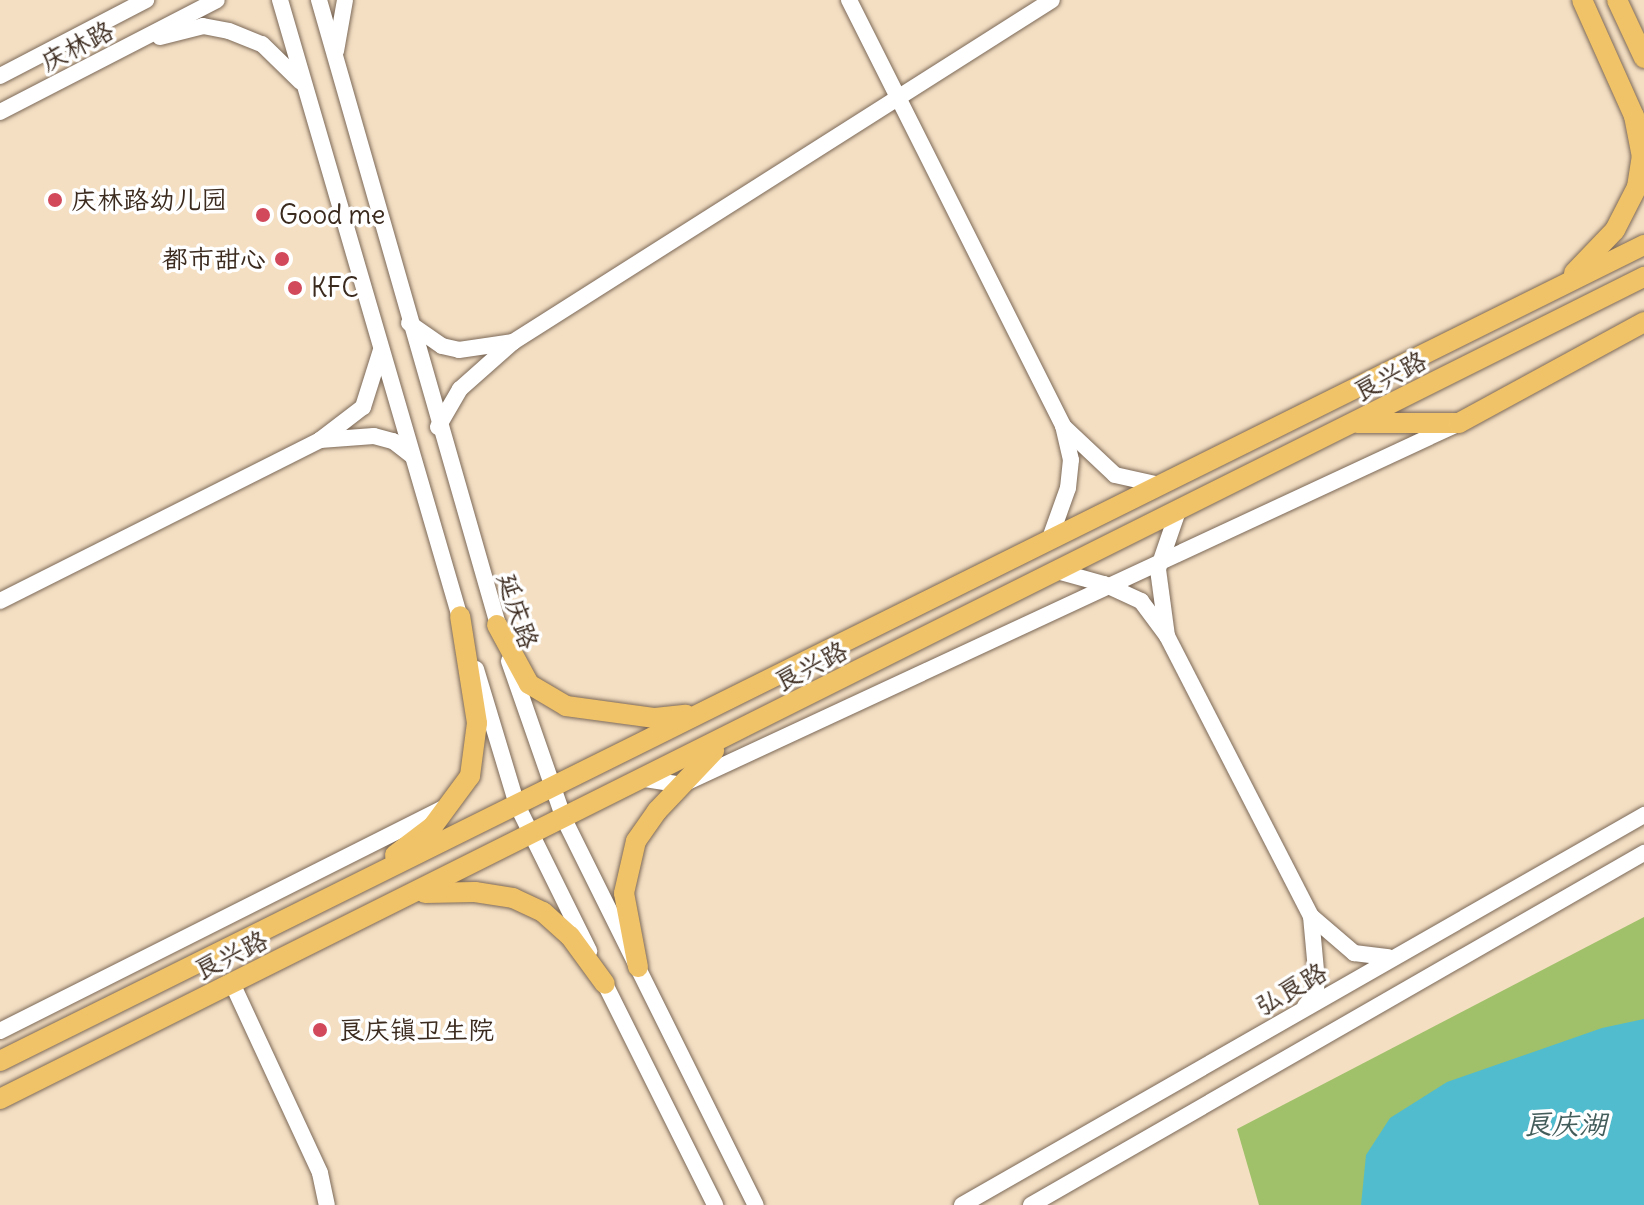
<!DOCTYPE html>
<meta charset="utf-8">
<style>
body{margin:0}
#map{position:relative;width:1644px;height:1205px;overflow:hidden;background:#f4dfc3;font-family:Delius,"LXGW WenKai TC",sans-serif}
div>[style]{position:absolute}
.green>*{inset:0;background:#a0c16a}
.water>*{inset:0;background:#51bccd}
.roads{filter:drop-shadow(0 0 2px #7c6958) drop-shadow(0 0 2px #7c6958)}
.minor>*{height:16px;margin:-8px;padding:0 8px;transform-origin:8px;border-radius:8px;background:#fff}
.major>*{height:20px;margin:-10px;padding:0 10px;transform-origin:10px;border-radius:10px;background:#f1c369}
.dots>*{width:22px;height:22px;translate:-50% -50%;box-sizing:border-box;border:4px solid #fff;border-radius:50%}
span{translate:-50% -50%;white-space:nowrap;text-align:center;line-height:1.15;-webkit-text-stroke:7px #fff;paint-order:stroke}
.street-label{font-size:26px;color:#3b2a1e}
.poi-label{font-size:26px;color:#3b2a1e}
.left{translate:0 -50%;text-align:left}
.right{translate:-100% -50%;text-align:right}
.water-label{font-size:28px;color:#435d5b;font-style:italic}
</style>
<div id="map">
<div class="green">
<i style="clip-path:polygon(1644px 917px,1644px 1205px,1259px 1205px,1237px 1129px)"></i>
</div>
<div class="water">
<i style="clip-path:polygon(1644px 1019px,1644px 1205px,1361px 1205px,1366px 1155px,1390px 1118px,1447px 1082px,1602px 1028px)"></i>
</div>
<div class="roads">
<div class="minor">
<i style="left:280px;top:0;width:654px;rotate:73.75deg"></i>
<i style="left:319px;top:0;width:661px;rotate:74.01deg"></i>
<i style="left:849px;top:0;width:477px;rotate:63.3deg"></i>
<i style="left:160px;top:37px;width:44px;rotate:-14.3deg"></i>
<i style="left:203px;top:26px;width:26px;rotate:11deg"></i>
<i style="left:229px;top:31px;width:35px;rotate:22deg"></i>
<i style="left:262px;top:44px;width:54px;rotate:44.3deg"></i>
<i style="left:336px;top:51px;width:52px;rotate:-80deg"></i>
<i style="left:0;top:76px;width:165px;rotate:-27.5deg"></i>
<i style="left:0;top:112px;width:244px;rotate:-27.3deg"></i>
<i style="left:409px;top:323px;width:40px;rotate:34.9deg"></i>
<i style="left:442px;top:346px;width:17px;rotate:13deg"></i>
<i style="left:459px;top:350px;width:55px;rotate:-8.4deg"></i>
<i style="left:513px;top:342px;width:71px;rotate:138.4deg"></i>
<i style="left:460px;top:389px;width:44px;rotate:120.1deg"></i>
<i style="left:513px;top:342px;width:638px;rotate:-32.4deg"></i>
<i style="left:381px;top:350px;width:60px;rotate:107.5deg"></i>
<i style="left:363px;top:407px;width:54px;rotate:142.5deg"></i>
<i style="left:320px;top:440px;width:54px;rotate:-4.2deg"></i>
<i style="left:374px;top:436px;width:20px;rotate:15deg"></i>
<i style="left:393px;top:441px;width:24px;rotate:38deg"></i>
<i style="left:1049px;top:541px;width:56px;rotate:-70.3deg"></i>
<i style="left:1068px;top:488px;width:28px;rotate:-84deg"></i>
<i style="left:1071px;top:460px;width:35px;rotate:-103deg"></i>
<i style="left:1063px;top:426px;width:71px;rotate:43.3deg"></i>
<i style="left:1115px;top:475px;width:46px;rotate:12.5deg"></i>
<i style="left:1057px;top:571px;width:49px;rotate:15.5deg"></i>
<i style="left:1104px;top:584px;width:41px;rotate:24.7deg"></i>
<i style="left:1141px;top:601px;width:44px;rotate:53.4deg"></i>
<i style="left:1167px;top:636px;width:68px;rotate:-97.7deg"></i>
<i style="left:1158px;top:569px;width:61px;rotate:-71deg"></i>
<i style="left:0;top:601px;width:358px;rotate:-26.7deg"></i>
<i style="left:1167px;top:636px;width:315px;rotate:62.8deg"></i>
<i style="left:509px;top:661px;width:167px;rotate:70.8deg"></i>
<i style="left:564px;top:819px;width:431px;rotate:63.6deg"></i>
<i style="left:476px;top:669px;width:142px;rotate:73.2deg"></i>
<i style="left:517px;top:805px;width:163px;rotate:63.7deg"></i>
<i style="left:645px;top:779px;width:36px;rotate:9deg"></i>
<i style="left:681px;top:785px;width:854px;rotate:-24.94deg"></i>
<i style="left:601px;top:976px;width:256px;rotate:63.5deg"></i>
<i style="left:232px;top:983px;width:209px;rotate:65.1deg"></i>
<i style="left:320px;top:1173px;width:33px;rotate:78deg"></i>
<i style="left:1305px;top:1006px;width:15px;rotate:-48deg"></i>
<i style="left:1315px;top:995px;width:14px;rotate:-82deg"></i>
<i style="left:1317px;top:981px;width:65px;rotate:-95.3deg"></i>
<i style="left:1311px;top:916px;width:57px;rotate:40.7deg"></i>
<i style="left:1354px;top:953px;width:35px;rotate:7deg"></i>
<i style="left:0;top:1031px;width:499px;rotate:-26.7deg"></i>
<i style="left:962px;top:1205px;width:786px;rotate:-29.76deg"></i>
<i style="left:1031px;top:1205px;width:707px;rotate:-29.87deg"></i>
</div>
<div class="major">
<i style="left:1617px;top:0;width:64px;rotate:65deg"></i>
<i style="left:1574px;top:273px;width:59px;rotate:-46.4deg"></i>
<i style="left:1615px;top:230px;width:48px;rotate:-62.9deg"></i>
<i style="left:1637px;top:187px;width:30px;rotate:-81deg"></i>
<i style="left:1642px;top:157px;width:42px;rotate:-101deg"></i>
<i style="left:1634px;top:116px;width:127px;rotate:-114.1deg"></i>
<i style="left:1357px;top:423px;width:102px"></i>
<i style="left:1459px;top:423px;width:211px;rotate:-28.6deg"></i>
<i style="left:497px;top:625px;width:67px;rotate:61.5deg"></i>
<i style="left:529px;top:684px;width:43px;rotate:30.7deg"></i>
<i style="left:566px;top:706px;width:90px;rotate:7.7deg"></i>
<i style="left:655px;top:718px;width:31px;rotate:-6deg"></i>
<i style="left:395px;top:855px;width:48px;rotate:-37.3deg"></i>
<i style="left:433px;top:826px;width:62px;rotate:-53.5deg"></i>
<i style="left:470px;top:776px;width:53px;rotate:-82.5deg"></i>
<i style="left:477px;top:723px;width:108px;rotate:-99deg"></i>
<i style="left:425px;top:893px;width:50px;rotate:-1.1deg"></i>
<i style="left:475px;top:892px;width:38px;rotate:9deg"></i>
<i style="left:513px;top:898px;width:33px;rotate:25deg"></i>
<i style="left:543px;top:912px;width:36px;rotate:42deg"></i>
<i style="left:570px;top:936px;width:59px;rotate:53.9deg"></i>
<i style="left:638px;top:967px;width:75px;rotate:-100.7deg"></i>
<i style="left:624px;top:893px;width:53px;rotate:-77deg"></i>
<i style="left:636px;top:841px;width:37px;rotate:-55deg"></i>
<i style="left:657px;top:811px;width:83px;rotate:-46.5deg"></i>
<i style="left:0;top:1061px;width:1835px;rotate:-26.4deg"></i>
<i style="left:0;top:1099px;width:1838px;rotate:-26.57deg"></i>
</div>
</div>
<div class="dots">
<i style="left:55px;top:200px;background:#d1495b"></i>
<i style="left:263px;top:215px;background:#d1495b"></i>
<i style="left:282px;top:259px;background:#d1495b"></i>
<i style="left:295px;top:288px;background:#d1495b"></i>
<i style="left:320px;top:1030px;background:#d1495b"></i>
</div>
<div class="street-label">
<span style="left:77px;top:46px;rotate:-27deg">庆林路</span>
<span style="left:1390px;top:376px;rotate:-27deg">良兴路</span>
<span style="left:518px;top:611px;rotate:72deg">延庆路</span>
<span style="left:811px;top:666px;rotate:-27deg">良兴路</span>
<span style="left:231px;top:955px;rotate:-26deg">良兴路</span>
<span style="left:1291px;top:989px;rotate:-30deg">弘良路</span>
</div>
<div class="poi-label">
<span class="left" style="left:71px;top:200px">庆林路幼儿园</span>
<span class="left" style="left:279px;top:215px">Good me</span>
<span class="right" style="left:266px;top:259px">都市甜心</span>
<span class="left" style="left:311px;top:288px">KFC</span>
<span class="left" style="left:338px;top:1030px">良庆镇卫生院</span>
</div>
<div class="water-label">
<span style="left:1565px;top:1124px">良庆湖</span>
</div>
</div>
